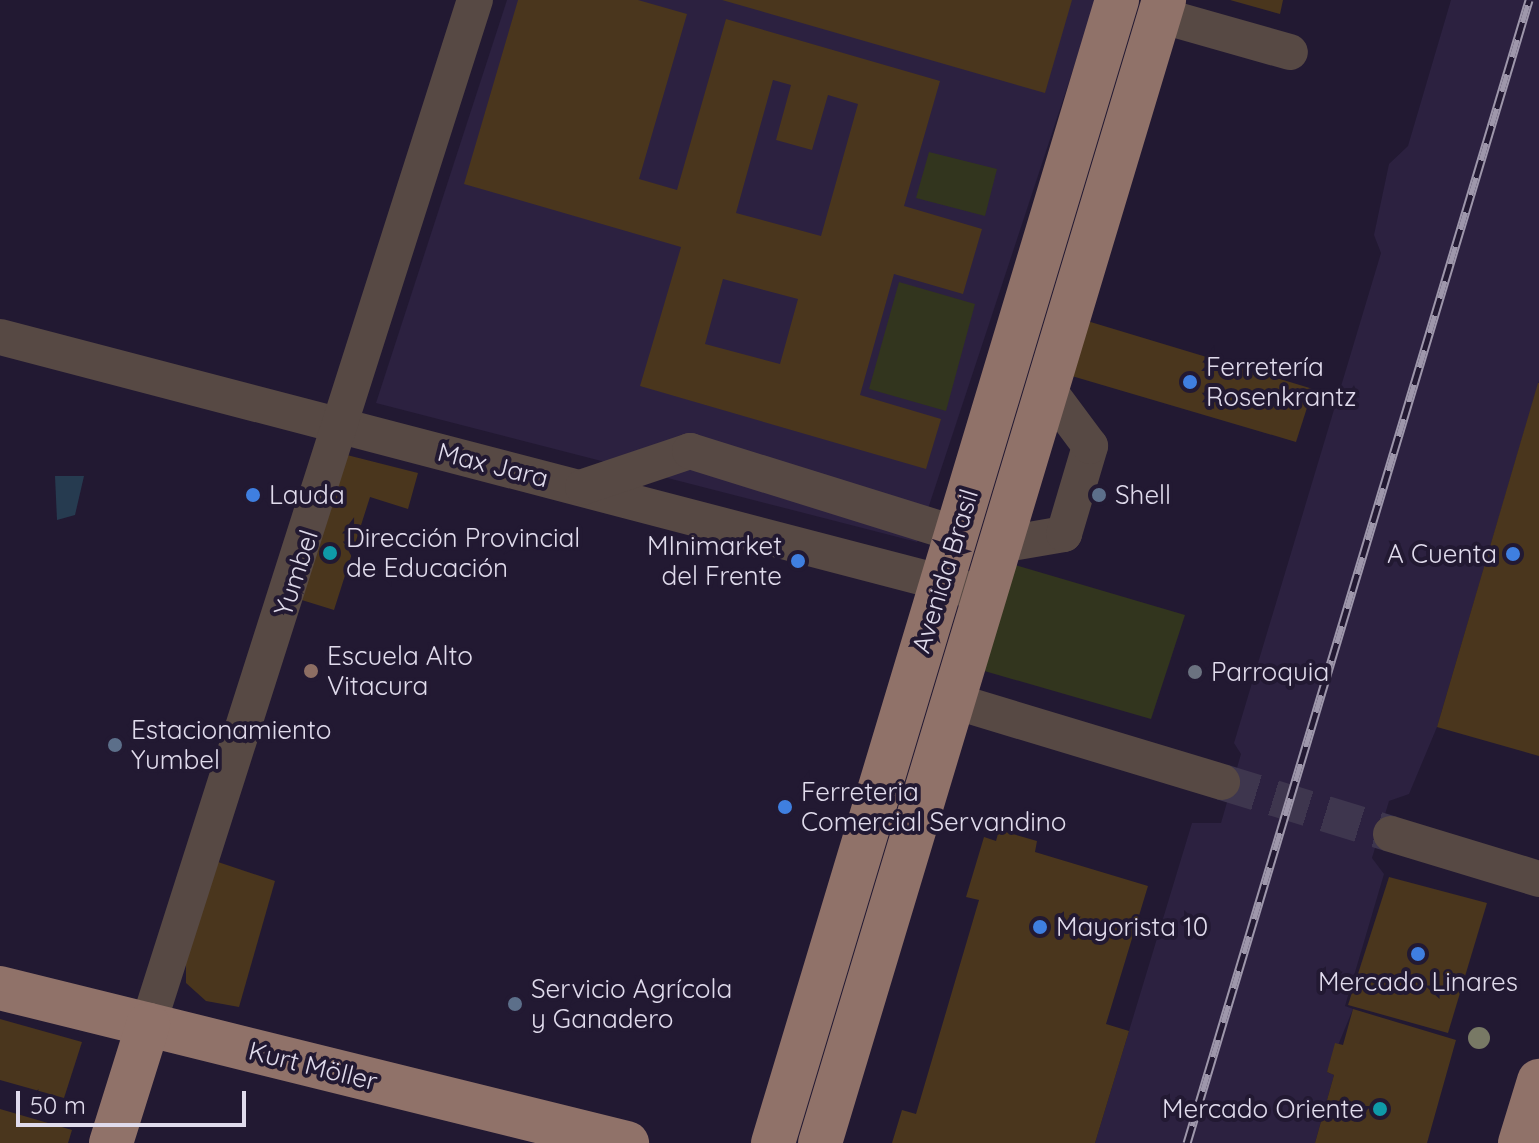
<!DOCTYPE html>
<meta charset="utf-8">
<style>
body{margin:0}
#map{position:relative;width:1539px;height:1143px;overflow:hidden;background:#221932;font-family:Quicksand,sans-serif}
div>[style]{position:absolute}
.built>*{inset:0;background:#2c2140}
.green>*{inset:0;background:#32351e}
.water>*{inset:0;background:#263b50}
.building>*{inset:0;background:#4a361d}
.minor-tunnel>*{height:36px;margin-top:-18px;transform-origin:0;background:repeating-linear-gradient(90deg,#3e364e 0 36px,transparent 0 54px)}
.minor>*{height:36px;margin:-18px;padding:0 18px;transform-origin:18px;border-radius:18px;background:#574944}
.major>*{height:44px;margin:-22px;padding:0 22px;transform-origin:22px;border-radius:22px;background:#907269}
.rail>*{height:9px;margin-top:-4.5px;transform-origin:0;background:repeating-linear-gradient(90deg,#221932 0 18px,#9e97ab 0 36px);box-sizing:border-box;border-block:2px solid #9e97ab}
.trees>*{width:22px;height:22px;margin:-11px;border-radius:50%;background:#787965}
.dots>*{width:22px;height:22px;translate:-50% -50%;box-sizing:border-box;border:4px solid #221932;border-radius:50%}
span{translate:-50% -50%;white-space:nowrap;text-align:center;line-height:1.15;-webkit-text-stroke:8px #221932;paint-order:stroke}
.poi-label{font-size:26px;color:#e0dbec}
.left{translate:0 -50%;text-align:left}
.right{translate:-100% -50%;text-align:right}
.street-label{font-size:26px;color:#e0dbec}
.scale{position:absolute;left:16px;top:1091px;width:230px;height:36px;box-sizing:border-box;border:4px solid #e0dbec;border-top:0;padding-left:10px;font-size:24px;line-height:28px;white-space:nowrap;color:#e0dbec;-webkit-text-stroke:6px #221932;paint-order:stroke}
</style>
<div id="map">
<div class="built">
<i style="clip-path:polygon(507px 0,1096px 0,917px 542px,376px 403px)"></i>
<i style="clip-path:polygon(1451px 0,1539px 0,1539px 381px,1437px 727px,1409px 794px,1389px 801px,1372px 858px,1384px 874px,1345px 1006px,1353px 1009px,1327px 1072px,1334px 1075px,1315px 1143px,1095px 1143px,1192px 823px,1221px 823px,1241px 754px,1234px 743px,1381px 253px,1374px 235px,1389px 164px,1408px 146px)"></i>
</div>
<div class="green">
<i style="clip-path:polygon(929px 152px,997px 169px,985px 216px,916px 198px)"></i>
<i style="clip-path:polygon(899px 282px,975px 304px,946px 411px,869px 389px)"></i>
<i style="clip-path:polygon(1005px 562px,1185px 615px,1151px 719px,974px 668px)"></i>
</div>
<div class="water">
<i style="clip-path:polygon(55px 476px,84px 476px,75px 515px,57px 520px)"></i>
</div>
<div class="building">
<i style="clip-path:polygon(evenodd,518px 0,638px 0,687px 14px,639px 179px,677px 190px,726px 19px,940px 81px,904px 206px,982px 229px,963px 294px,894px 274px,860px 395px,941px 419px,926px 469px,640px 386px,681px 247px,464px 184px,518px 0,773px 80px,791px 85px,776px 140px,812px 150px,828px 95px,858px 104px,821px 236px,736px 213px,773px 80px,518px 0,723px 279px,798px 299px,780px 364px,705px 344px,723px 279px)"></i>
<i style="clip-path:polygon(722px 0,1072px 0,1045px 93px)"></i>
<i style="clip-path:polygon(1230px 0,1283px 0,1280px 14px)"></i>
<i style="clip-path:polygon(1084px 320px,1313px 389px,1296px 442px,1065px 374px)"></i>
<i style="clip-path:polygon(1538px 383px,1539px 383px,1539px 756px,1437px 727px)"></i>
<i style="clip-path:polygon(339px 453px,418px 473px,408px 509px,370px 497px,334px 610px,292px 597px)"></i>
<i style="clip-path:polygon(999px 830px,1037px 841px,1035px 852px,1148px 886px,1106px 1024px,1129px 1031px,1095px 1143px,892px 1143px,902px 1110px,916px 1114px,979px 900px,966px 897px,984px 837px,996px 841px)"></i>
<i style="clip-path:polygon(215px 861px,275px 881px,239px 1007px,206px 1001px,186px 983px,186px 952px)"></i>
<i style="clip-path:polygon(1389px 877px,1487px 903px,1448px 1033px,1348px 1005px)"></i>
<i style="clip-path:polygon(1353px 1009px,1456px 1040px,1427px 1143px,1315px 1143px,1334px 1075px,1327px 1072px,1335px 1043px,1343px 1045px)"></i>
<i style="clip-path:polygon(0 1019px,82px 1042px,64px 1098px,0 1080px)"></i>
<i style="clip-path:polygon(0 1109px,72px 1130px,68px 1143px,0 1143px)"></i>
</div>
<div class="minor-tunnel">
<i style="left:1222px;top:782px;width:177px;rotate:17.1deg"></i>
</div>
<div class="minor">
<i style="left:1159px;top:15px;width:136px;rotate:15.8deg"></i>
<i style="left:0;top:337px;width:1018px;rotate:14.62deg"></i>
<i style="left:583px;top:487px;width:113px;rotate:-18.6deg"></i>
<i style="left:690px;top:451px;width:279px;rotate:17.3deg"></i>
<i style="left:1000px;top:545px;width:65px;rotate:-9.8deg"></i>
<i style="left:1064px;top:534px;width:92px;rotate:-73.5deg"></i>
<i style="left:1090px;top:446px;width:72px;rotate:-126.6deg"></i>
<i style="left:954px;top:701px;width:280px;rotate:16.8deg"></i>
<i style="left:1391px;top:834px;width:155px;rotate:16.9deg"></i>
<i style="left:148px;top:1025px;width:1076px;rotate:-72.31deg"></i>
</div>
<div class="major">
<i style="left:0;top:988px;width:646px;rotate:13.89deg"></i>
<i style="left:111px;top:1143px;width:124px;rotate:-72.6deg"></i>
<i style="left:773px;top:1143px;width:1194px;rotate:-73.25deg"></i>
<i style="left:820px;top:1143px;width:1194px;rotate:-73.25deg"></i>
<i style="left:1520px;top:1143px;width:65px;rotate:-73deg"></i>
</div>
<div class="rail">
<i style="left:1187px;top:1143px;width:1193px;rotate:-73.34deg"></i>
</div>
<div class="trees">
<i style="left:1479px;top:1038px"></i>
</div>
<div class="dots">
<i style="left:1190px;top:382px;background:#3f7fe0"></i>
<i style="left:253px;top:495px;background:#3f7fe0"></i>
<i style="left:1099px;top:495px;background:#5c6f8a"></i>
<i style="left:330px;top:553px;background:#0f9aa8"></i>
<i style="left:1513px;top:554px;background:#3f7fe0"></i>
<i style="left:798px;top:561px;background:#3f7fe0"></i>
<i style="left:311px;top:671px;background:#8d6e63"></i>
<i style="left:1195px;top:672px;background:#6b7280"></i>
<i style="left:115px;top:745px;background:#5c6f8a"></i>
<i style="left:785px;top:807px;background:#3f7fe0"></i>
<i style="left:1040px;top:927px;background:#3f7fe0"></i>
<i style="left:1418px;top:954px;background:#3f7fe0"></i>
<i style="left:515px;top:1004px;background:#5c6f8a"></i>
<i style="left:1380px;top:1109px;background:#0f9aa8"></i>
</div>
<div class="poi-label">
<span class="left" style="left:1206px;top:382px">Ferretería<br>Rosenkrantz</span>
<span class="left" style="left:269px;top:495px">Lauda</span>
<span class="left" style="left:1115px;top:495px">Shell</span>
<span class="left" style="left:346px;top:553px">Dirección Provincial<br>de Educación</span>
<span class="right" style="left:782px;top:561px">MInimarket<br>del Frente</span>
<span class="right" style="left:1497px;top:554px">A Cuenta</span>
<span class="left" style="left:327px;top:671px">Escuela Alto<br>Vitacura</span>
<span class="left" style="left:1211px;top:672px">Parroquia</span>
<span class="left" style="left:131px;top:745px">Estacionamiento<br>Yumbel</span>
<span class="left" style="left:801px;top:807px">Ferreteria<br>Comercial Servandino</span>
<span class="left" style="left:1056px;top:927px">Mayorista 10</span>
<span style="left:1418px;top:982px">Mercado Linares</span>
<span class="left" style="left:531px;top:1004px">Servicio Agrícola<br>y Ganadero</span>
<span class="right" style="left:1364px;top:1109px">Mercado Oriente</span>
</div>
<div class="street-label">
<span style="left:493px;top:465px;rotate:14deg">Max Jara</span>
<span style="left:945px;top:571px;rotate:-73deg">Avenida Brasil</span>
<span style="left:296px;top:573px;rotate:-72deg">Yumbel</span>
<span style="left:313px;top:1066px;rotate:14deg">Kurt Möller</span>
</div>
<div class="scale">50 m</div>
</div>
